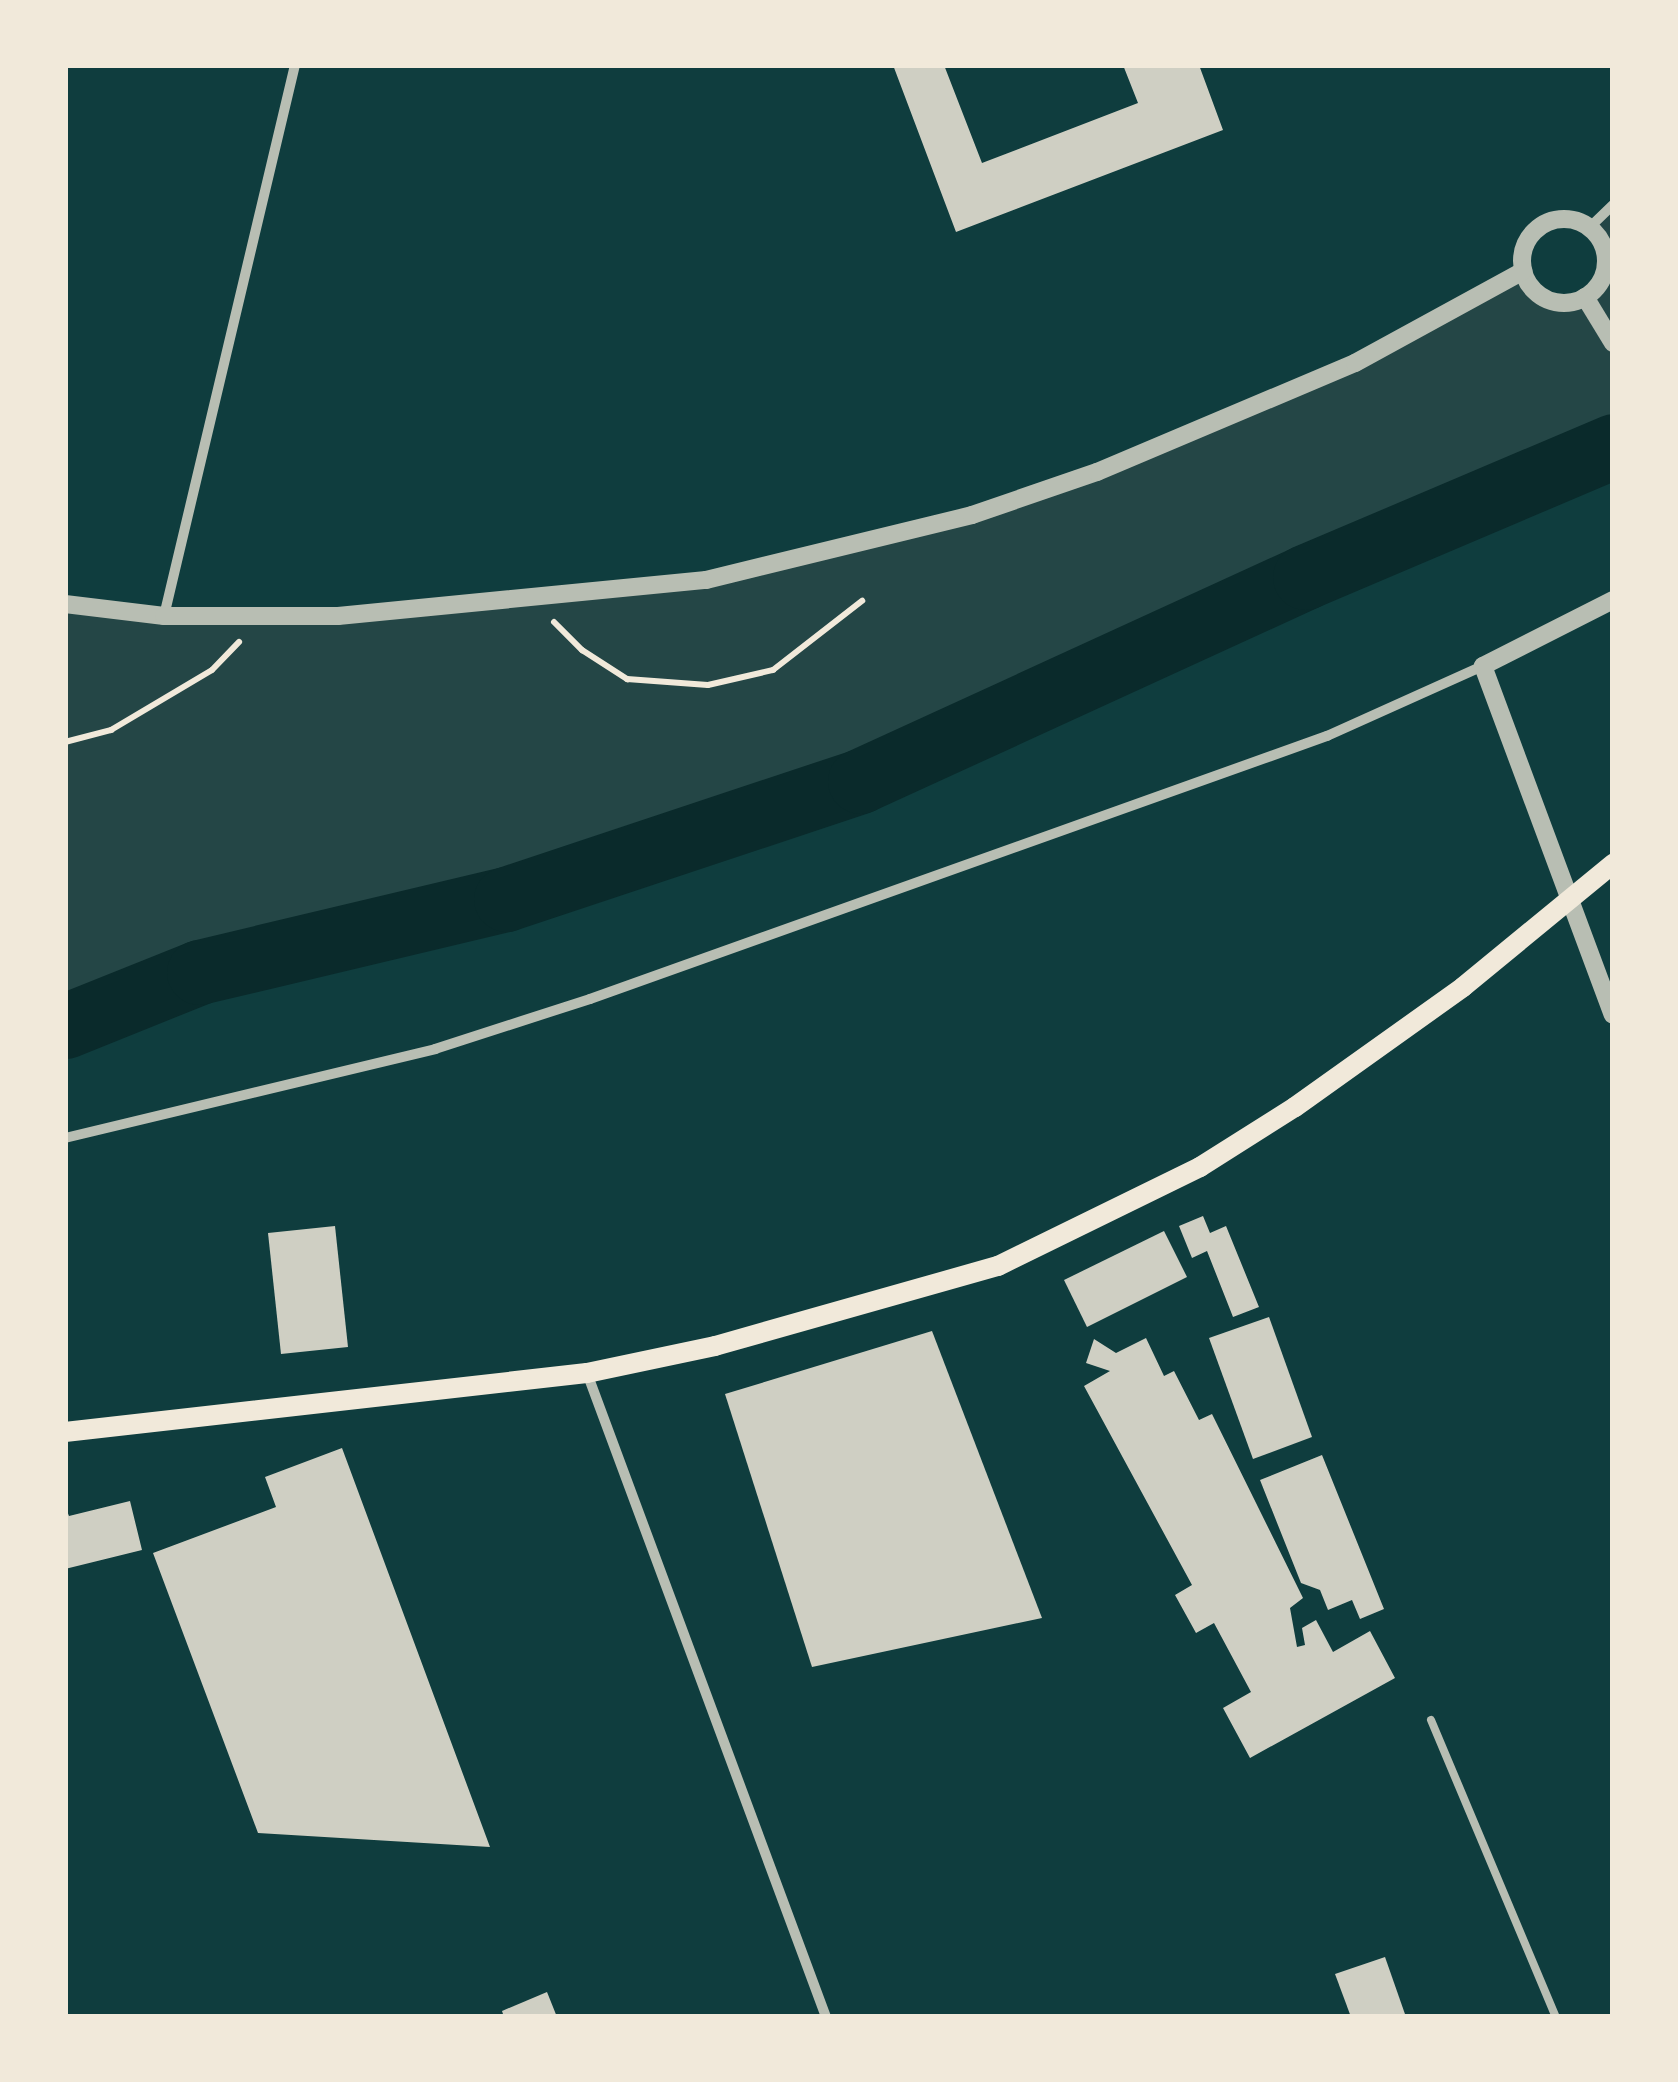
<!DOCTYPE html>
<style>
body{margin:0}
#map{position:relative;width:1678px;height:2082px;overflow:hidden;background:#0f3d3e;font-family:Jost,sans-serif}
div>[style]{position:absolute}
.green>*{inset:0;background:#244646}
.river>*{height:65px;margin:-32.5px;padding:0 32.5px;transform-origin:32.5px;border-radius:32.5px;background:#0a2a2b}
.building>*{inset:0;background:#cfcfc3}
.path>*{height:6px;margin:-3px;padding:0 3px;transform-origin:3px;border-radius:3px;background:#f1e9da}
.service>*{height:8px;margin:-4px;padding:0 4px;transform-origin:4px;border-radius:4px;background:#b8beb3}
.minor>*{height:10px;margin:-5px;padding:0 5px;transform-origin:5px;border-radius:5px;background:#b8beb3}
.tertiary>*{height:18px;margin:-9px;padding:0 9px;transform-origin:9px;border-radius:9px;background:#b8beb3}
.tertiary>.ring{margin:-9px;padding:0;box-sizing:content-box;background:none;border:18px solid #b8beb3;border-radius:50%}
.secondary>*{height:20px;margin:-10px;padding:0 10px;transform-origin:10px;border-radius:10px;background:#f1e9da}
span{translate:-50% -50%;white-space:nowrap;text-align:center;line-height:1.15;-webkit-text-stroke:9px #f1e9da;paint-order:stroke}
.frame{position:absolute;inset:0;border:68px solid #f1e9da;pointer-events:none}
</style>
<div id="map">
<div class="green">
<i style="clip-path:polygon(1613px 205px,1613px 446px,1305px 577px,860px 781px,506px 899px,199px 972px,65px 1026px,65px 604px,265px 616px,706px 580px,972px 515px,1355px 363px,1523px 271px,1547px 300px,1585px 297px,1606px 267px,1604px 244px,1590px 227px)"></i>
</div>
<div class="river">
<i style="left:65px;top:1026px;width:144px;rotate:-21.9deg"></i>
<i style="left:199px;top:972px;width:316px;rotate:-13.4deg"></i>
<i style="left:506px;top:899px;width:373px;rotate:-18.4deg"></i>
<i style="left:860px;top:781px;width:490px;rotate:-24.6deg"></i>
<i style="left:1305px;top:577px;width:335px;rotate:-23deg"></i>
</div>
<div class="building">
<i style="clip-path:polygon(893px 65px,944px 65px,982px 163px,1138px 103px,1123px 65px,1199px 65px,1223px 130px,956px 232px)"></i>
<i style="clip-path:polygon(1203px 1216px,1210px 1233px,1226px 1226px,1259px 1307px,1233px 1317px,1207px 1251px,1192px 1258px,1179px 1226px)"></i>
<i style="clip-path:polygon(335px 1226px,348px 1347px,281px 1354px,268px 1233px)"></i>
<i style="clip-path:polygon(1164px 1231px,1187px 1277px,1087px 1327px,1064px 1280px)"></i>
<i style="clip-path:polygon(1269px 1317px,1312px 1437px,1253px 1459px,1209px 1338px)"></i>
<i style="clip-path:polygon(932px 1331px,1042px 1618px,812px 1667px,725px 1394px)"></i>
<i style="clip-path:polygon(1146px 1338px,1164px 1376px,1174px 1371px,1199px 1420px,1212px 1414px,1303px 1598px,1290px 1608px,1297px 1647px,1305px 1645px,1302px 1628px,1316px 1620px,1333px 1652px,1370px 1631px,1395px 1678px,1250px 1758px,1223px 1708px,1251px 1692px,1214px 1623px,1196px 1633px,1175px 1595px,1192px 1585px,1084px 1386px,1110px 1371px,1086px 1363px,1094px 1339px,1116px 1353px)"></i>
<i style="clip-path:polygon(342px 1448px,490px 1847px,258px 1833px,153px 1553px,276px 1507px,265px 1477px)"></i>
<i style="clip-path:polygon(1322px 1455px,1384px 1609px,1360px 1619px,1352px 1600px,1328px 1610px,1320px 1590px,1301px 1583px,1260px 1480px)"></i>
<i style="clip-path:polygon(130px 1501px,142px 1550px,65px 1569px,65px 1506px,69px 1516px)"></i>
<i style="clip-path:polygon(1385px 1957px,1406px 2017px,1351px 2017px,1335px 1974px)"></i>
<i style="clip-path:polygon(547px 1992px,557px 2017px,504px 2017px,502px 2011px)"></i>
</div>
<div class="path">
<i style="left:554px;top:622px;width:40px;rotate:45deg"></i>
<i style="left:582px;top:650px;width:54px;rotate:32.8deg"></i>
<i style="left:627px;top:679px;width:81px;rotate:4.2deg"></i>
<i style="left:708px;top:685px;width:67px;rotate:-13deg"></i>
<i style="left:773px;top:670px;width:113px;rotate:-37.8deg"></i>
<i style="left:65px;top:742px;width:48px;rotate:-14.6deg"></i>
<i style="left:111px;top:730px;width:117px;rotate:-30.7deg"></i>
<i style="left:212px;top:670px;width:39px;rotate:-46deg"></i>
</div>
<div class="service">
<i style="left:1431px;top:1720px;width:322px;rotate:67.2deg"></i>
</div>
<div class="minor">
<i style="left:1590px;top:227px;width:32px;rotate:-44deg"></i>
<i style="left:164px;top:616px;width:566px;rotate:-76.63deg"></i>
<i style="left:65px;top:1138px;width:381px;rotate:-13.5deg"></i>
<i style="left:435px;top:1049px;width:163px;rotate:-17.9deg"></i>
<i style="left:590px;top:999px;width:783px;rotate:-19.64deg"></i>
<i style="left:1327px;top:736px;width:171px;rotate:-24.2deg"></i>
<i style="left:587px;top:1373px;width:687px;rotate:69.64deg"></i>
</div>
<div class="tertiary">
<i class="ring" style="left:1522px;top:219px;width:66px;height:66px"></i>
<i style="left:1585px;top:297px;width:54px;rotate:58.7deg"></i>
<i style="left:1613px;top:600px;width:146px;rotate:153.1deg"></i>
<i style="left:1483px;top:666px;width:372px;rotate:69.6deg"></i>
<i style="left:65px;top:604px;width:100px;rotate:6.9deg"></i>
<i style="left:164px;top:616px;width:174px"></i>
<i style="left:338px;top:616px;width:370px;rotate:-5.6deg"></i>
<i style="left:706px;top:580px;width:274px;rotate:-13.7deg"></i>
<i style="left:972px;top:515px;width:132px;rotate:-19deg"></i>
<i style="left:1097px;top:472px;width:280px;rotate:-22.9deg"></i>
<i style="left:1355px;top:363px;width:192px;rotate:-28.7deg"></i>
</div>
<div class="secondary">
<i style="left:65px;top:1432px;width:525px;rotate:-6.45deg"></i>
<i style="left:587px;top:1373px;width:131px;rotate:-11.9deg"></i>
<i style="left:715px;top:1346px;width:294px;rotate:-15.8deg"></i>
<i style="left:998px;top:1266px;width:225px;rotate:-26.1deg"></i>
<i style="left:1200px;top:1167px;width:112px;rotate:-32.3deg"></i>
<i style="left:1295px;top:1107px;width:206px;rotate:-35.5deg"></i>
<i style="left:1463px;top:987px;width:194px;rotate:-39.4deg"></i>
</div>
<div class="frame"></div>
</div>
